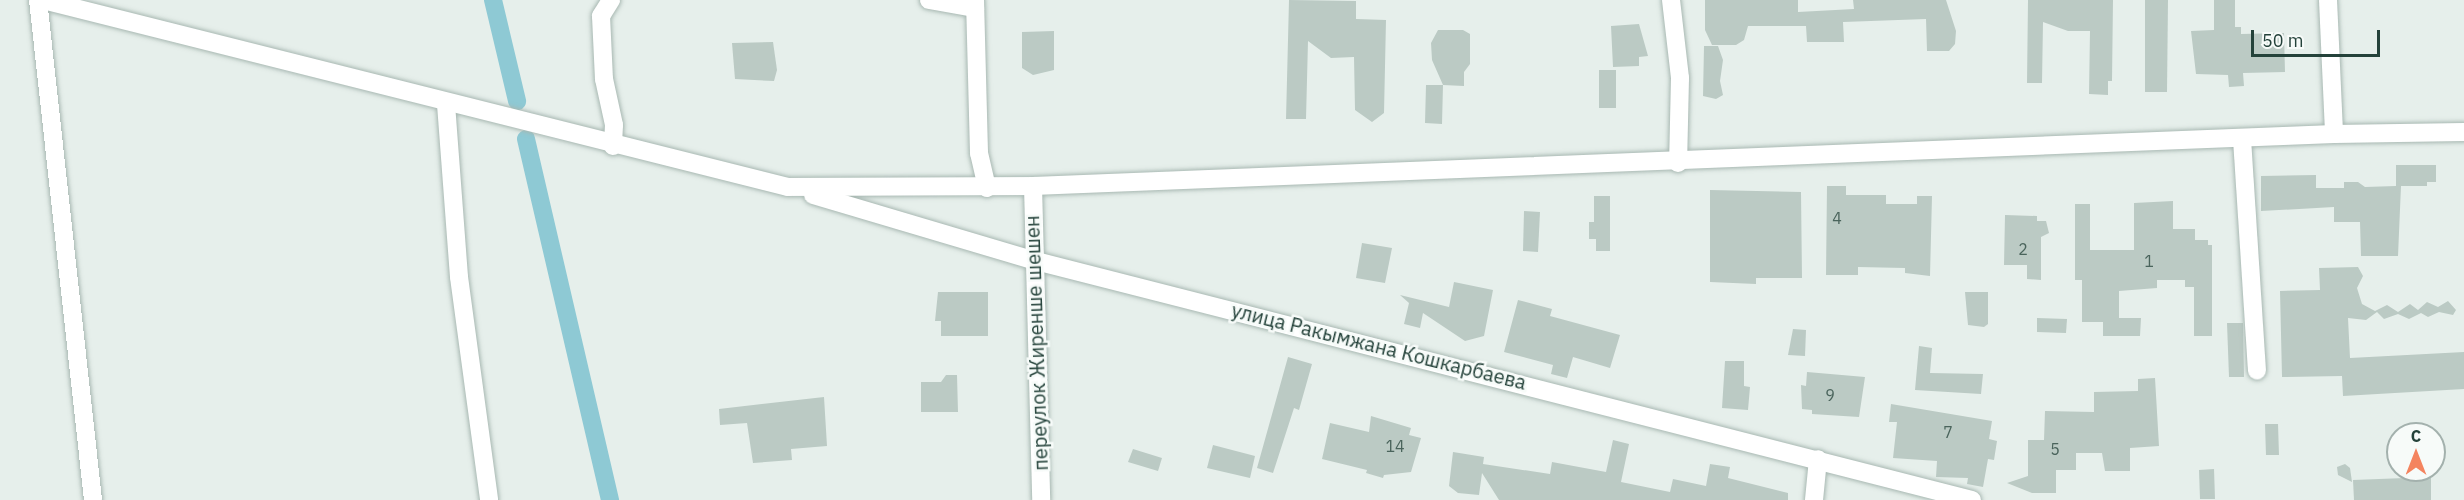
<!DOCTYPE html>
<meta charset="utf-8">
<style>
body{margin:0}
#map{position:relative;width:2464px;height:500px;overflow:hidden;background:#e6efeb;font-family:"IBM Plex Sans",sans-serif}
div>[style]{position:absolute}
.canal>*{height:18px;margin:-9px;padding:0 9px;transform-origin:9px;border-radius:9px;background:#8ec9d4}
.building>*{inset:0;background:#bbcac4}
.roads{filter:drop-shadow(0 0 2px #a8b8b2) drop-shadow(0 0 2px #a8b8b2)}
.street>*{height:18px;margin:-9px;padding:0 9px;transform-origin:9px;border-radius:9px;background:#fff}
span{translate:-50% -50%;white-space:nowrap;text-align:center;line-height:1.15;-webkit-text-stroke:5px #f7fbf9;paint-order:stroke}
.number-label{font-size:16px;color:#4a645c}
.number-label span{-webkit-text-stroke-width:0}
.street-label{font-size:20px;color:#24423a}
.north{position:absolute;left:2386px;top:422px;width:60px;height:60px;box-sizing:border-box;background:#f7fbf9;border:2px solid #a3b1ad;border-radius:50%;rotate:0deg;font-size:16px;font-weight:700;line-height:24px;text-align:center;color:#24423a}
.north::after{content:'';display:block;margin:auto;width:21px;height:27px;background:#f4845f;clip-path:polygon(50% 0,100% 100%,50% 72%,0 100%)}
.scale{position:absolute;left:2251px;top:30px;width:129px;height:27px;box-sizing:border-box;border:3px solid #24423a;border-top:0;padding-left:8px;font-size:18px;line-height:21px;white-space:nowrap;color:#24423a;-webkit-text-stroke:4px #f7fbf9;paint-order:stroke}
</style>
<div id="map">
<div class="canal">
<i style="left:493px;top:0;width:104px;rotate:76.6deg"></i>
<i style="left:526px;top:139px;width:371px;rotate:76.9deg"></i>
</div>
<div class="building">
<i style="clip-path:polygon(1289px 0,1356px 1px,1356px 19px,1386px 20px,1384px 113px,1372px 122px,1355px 110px,1354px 57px,1331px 58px,1308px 41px,1306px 119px,1286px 119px)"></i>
<i style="clip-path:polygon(1705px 0,1798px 0,1798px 12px,1854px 9px,1853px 0,1946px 0,1956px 31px,1955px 44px,1949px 51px,1927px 51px,1926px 19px,1843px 22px,1844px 42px,1807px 42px,1806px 26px,1748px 26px,1744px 40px,1736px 45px,1712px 45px,1705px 30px)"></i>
<i style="clip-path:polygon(2028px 0,2113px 0,2112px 81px,2108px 81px,2108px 95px,2089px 94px,2090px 31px,2068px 31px,2043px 22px,2042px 83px,2027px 83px)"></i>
<i style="clip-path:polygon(2145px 0,2168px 0,2167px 92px,2145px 92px)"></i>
<i style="clip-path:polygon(2214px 0,2235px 0,2235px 27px,2241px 27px,2241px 34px,2284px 33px,2285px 72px,2243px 73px,2244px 86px,2229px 87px,2228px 75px,2196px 74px,2191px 31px,2214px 30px)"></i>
<i style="clip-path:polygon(1639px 24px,1648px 56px,1639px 57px,1639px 66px,1613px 67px,1611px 26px)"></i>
<i style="clip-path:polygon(1438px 30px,1463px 30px,1470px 34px,1470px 64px,1464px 72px,1464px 86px,1443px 85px,1442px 124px,1425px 123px,1426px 85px,1443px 85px,1432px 60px,1431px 43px)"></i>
<i style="clip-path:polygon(1054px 31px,1054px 70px,1033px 75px,1022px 68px,1022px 32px)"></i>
<i style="clip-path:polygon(773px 42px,777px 70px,774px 81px,735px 79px,732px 43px)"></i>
<i style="clip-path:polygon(1704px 46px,1718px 46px,1723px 60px,1720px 81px,1723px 95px,1716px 99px,1703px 96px)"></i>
<i style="clip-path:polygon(1599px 70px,1616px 70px,1616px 108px,1599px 108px)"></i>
<i style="clip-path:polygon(2396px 165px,2436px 165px,2436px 182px,2427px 182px,2427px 186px,2401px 186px,2398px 256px,2361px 256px,2360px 222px,2334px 222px,2334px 207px,2261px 211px,2261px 176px,2316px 175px,2316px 188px,2344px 188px,2344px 182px,2358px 182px,2365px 187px,2396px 186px)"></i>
<i style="clip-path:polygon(1827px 186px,1846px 186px,1846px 195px,1886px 195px,1886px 204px,1917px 204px,1917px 196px,1932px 196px,1930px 276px,1905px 273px,1905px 268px,1858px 267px,1858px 275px,1826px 275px)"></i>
<i style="clip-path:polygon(1710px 190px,1801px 192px,1802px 278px,1756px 278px,1756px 284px,1710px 282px)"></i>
<i style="clip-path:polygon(1594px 196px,1610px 196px,1610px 251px,1596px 251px,1596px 239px,1589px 239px,1589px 222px,1594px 222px)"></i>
<i style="clip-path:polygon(2173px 201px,2173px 229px,2195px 229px,2195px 240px,2208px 240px,2208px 245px,2212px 245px,2212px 336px,2194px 336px,2194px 287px,2185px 287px,2185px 280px,2157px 280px,2157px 288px,2119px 291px,2119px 318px,2141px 318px,2140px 336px,2103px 336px,2103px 322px,2082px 322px,2082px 280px,2075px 280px,2075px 204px,2090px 204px,2090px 250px,2134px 250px,2134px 203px)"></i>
<i style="clip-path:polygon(1524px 211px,1540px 212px,1538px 252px,1523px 251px)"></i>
<i style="clip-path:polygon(2005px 215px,2037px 216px,2037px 221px,2046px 221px,2049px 233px,2041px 237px,2041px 280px,2027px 279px,2027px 265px,2004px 265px)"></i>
<i style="clip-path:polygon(1362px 243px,1392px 248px,1385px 283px,1356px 278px)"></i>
<i style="clip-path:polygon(2358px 267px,2363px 276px,2357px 288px,2362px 304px,2375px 311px,2387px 305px,2398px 312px,2410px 304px,2418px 310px,2427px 302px,2438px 307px,2448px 301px,2456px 310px,2453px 315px,2439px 312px,2428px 317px,2421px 313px,2409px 319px,2398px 314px,2384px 319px,2377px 312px,2366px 320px,2348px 318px,2350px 358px,2464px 352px,2464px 389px,2343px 396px,2342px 376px,2282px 377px,2280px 291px,2320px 290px,2319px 268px)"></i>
<i style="clip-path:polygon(1454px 282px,1493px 290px,1484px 336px,1465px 341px,1423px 313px,1420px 328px,1404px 324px,1409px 303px,1400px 295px,1449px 307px)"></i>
<i style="clip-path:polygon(938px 292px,988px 292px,988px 336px,941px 336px,941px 321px,935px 321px)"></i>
<i style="clip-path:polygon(1965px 292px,1988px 292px,1988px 324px,1984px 327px,1968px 325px)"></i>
<i style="clip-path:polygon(1518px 300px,1552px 309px,1550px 316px,1620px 335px,1610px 368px,1573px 357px,1567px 378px,1551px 374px,1553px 365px,1504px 352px)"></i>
<i style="clip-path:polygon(2037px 318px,2067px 319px,2066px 333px,2037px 332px)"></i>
<i style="clip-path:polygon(2227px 323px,2243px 323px,2244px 377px,2229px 377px)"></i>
<i style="clip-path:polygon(1793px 329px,1806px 330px,1805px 356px,1788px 355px)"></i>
<i style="clip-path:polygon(1919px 346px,1932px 348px,1930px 373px,1983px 374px,1981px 394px,1915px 390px)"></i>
<i style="clip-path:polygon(1288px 357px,1312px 364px,1299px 410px,1294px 408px,1273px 473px,1257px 468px)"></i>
<i style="clip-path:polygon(1725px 361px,1744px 361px,1744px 386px,1750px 387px,1748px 410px,1722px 408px)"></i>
<i style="clip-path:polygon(1807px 372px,1865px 377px,1859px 417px,1812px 414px,1812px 410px,1802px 409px,1801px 385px,1806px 386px)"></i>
<i style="clip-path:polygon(946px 375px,957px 375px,958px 412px,921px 412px,921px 382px,941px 382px)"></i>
<i style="clip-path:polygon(2155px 378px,2159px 446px,2130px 448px,2130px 471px,2105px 471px,2102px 453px,2076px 453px,2076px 470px,2056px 470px,2056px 493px,2032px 493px,2007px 483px,2028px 476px,2028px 440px,2044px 440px,2045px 411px,2094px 412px,2094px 392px,2138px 391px,2138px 379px)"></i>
<i style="clip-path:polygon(824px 397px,827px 446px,791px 449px,792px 460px,753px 463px,747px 423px,720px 425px,719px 409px)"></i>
<i style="clip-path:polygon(1891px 404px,1992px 421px,1989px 439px,1997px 441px,1994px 460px,1988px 459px,1983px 487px,1967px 484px,1968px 478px,1936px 477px,1937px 461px,1893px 458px,1897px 422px,1889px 422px)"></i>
<i style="clip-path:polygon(1371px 416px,1411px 428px,1409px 435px,1421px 438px,1411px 472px,1384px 475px,1383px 478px,1366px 473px,1367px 470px,1322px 459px,1330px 423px,1369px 432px)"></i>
<i style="clip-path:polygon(2265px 424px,2278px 424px,2279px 455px,2266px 455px)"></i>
<i style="clip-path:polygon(1613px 440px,1629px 444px,1621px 482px,1670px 492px,1673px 479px,1706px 486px,1710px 464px,1730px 467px,1728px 478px,1788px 493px,1788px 500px,1499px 500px,1482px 473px,1479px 495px,1458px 493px,1449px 486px,1453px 452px,1484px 457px,1483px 464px,1550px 474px,1552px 462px,1606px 472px)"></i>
<i style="clip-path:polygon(1213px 445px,1255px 456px,1250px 478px,1207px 468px)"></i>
<i style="clip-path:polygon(1133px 449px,1162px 458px,1158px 471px,1128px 462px)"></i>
<i style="clip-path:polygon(2345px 464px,2350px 468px,2352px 482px,2338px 475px,2337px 467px)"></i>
<i style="clip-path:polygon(2214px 469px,2215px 499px,2200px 499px,2199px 470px)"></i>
<i style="clip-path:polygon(2431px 477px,2431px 500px,2354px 500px,2353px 480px)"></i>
</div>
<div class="roads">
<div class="street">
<i style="left:38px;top:0;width:503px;rotate:83.72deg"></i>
<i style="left:43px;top:0;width:768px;rotate:14.09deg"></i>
<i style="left:788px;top:187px;width:245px;rotate:-0.2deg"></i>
<i style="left:1033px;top:186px;width:1302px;rotate:-2.29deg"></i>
<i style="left:2334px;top:134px;width:130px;rotate:-0.9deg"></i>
<i style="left:611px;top:0;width:19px;rotate:122deg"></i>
<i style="left:601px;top:16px;width:63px;rotate:87.3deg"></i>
<i style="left:604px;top:79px;width:47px;rotate:77.7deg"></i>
<i style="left:614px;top:125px;width:21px;rotate:93deg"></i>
<i style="left:929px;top:0;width:47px;rotate:9.9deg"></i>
<i style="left:975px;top:0;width:153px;rotate:88.5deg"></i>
<i style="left:979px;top:153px;width:36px;rotate:77deg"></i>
<i style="left:1671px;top:0;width:79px;rotate:83.4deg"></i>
<i style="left:1680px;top:78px;width:85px;rotate:91.3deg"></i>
<i style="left:2328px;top:0;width:134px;rotate:87.4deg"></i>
<i style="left:446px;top:104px;width:173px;rotate:85.7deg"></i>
<i style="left:459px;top:277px;width:225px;rotate:82.3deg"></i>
<i style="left:2242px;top:139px;width:232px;rotate:86.3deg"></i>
<i style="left:1033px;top:186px;width:314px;rotate:88.5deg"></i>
<i style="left:813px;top:195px;width:228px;rotate:16.5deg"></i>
<i style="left:1032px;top:260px;width:970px;rotate:14.32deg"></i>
<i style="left:1814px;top:500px;width:41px;rotate:-84.4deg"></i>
</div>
</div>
<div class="number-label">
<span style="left:1837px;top:218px">4</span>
<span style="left:2023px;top:249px">2</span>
<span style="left:2149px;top:261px">1</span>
<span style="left:1830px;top:395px">9</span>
<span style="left:1948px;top:432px">7</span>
<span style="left:1395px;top:446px">14</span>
<span style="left:2055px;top:449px">5</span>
</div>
<div class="street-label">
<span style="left:1036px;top:343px;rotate:-92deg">переулок Жиренше шешен</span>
<span style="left:1379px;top:346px;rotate:14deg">улица Ракымжана Кошкарбаева</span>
</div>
<div class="north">С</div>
<div class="scale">50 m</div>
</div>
